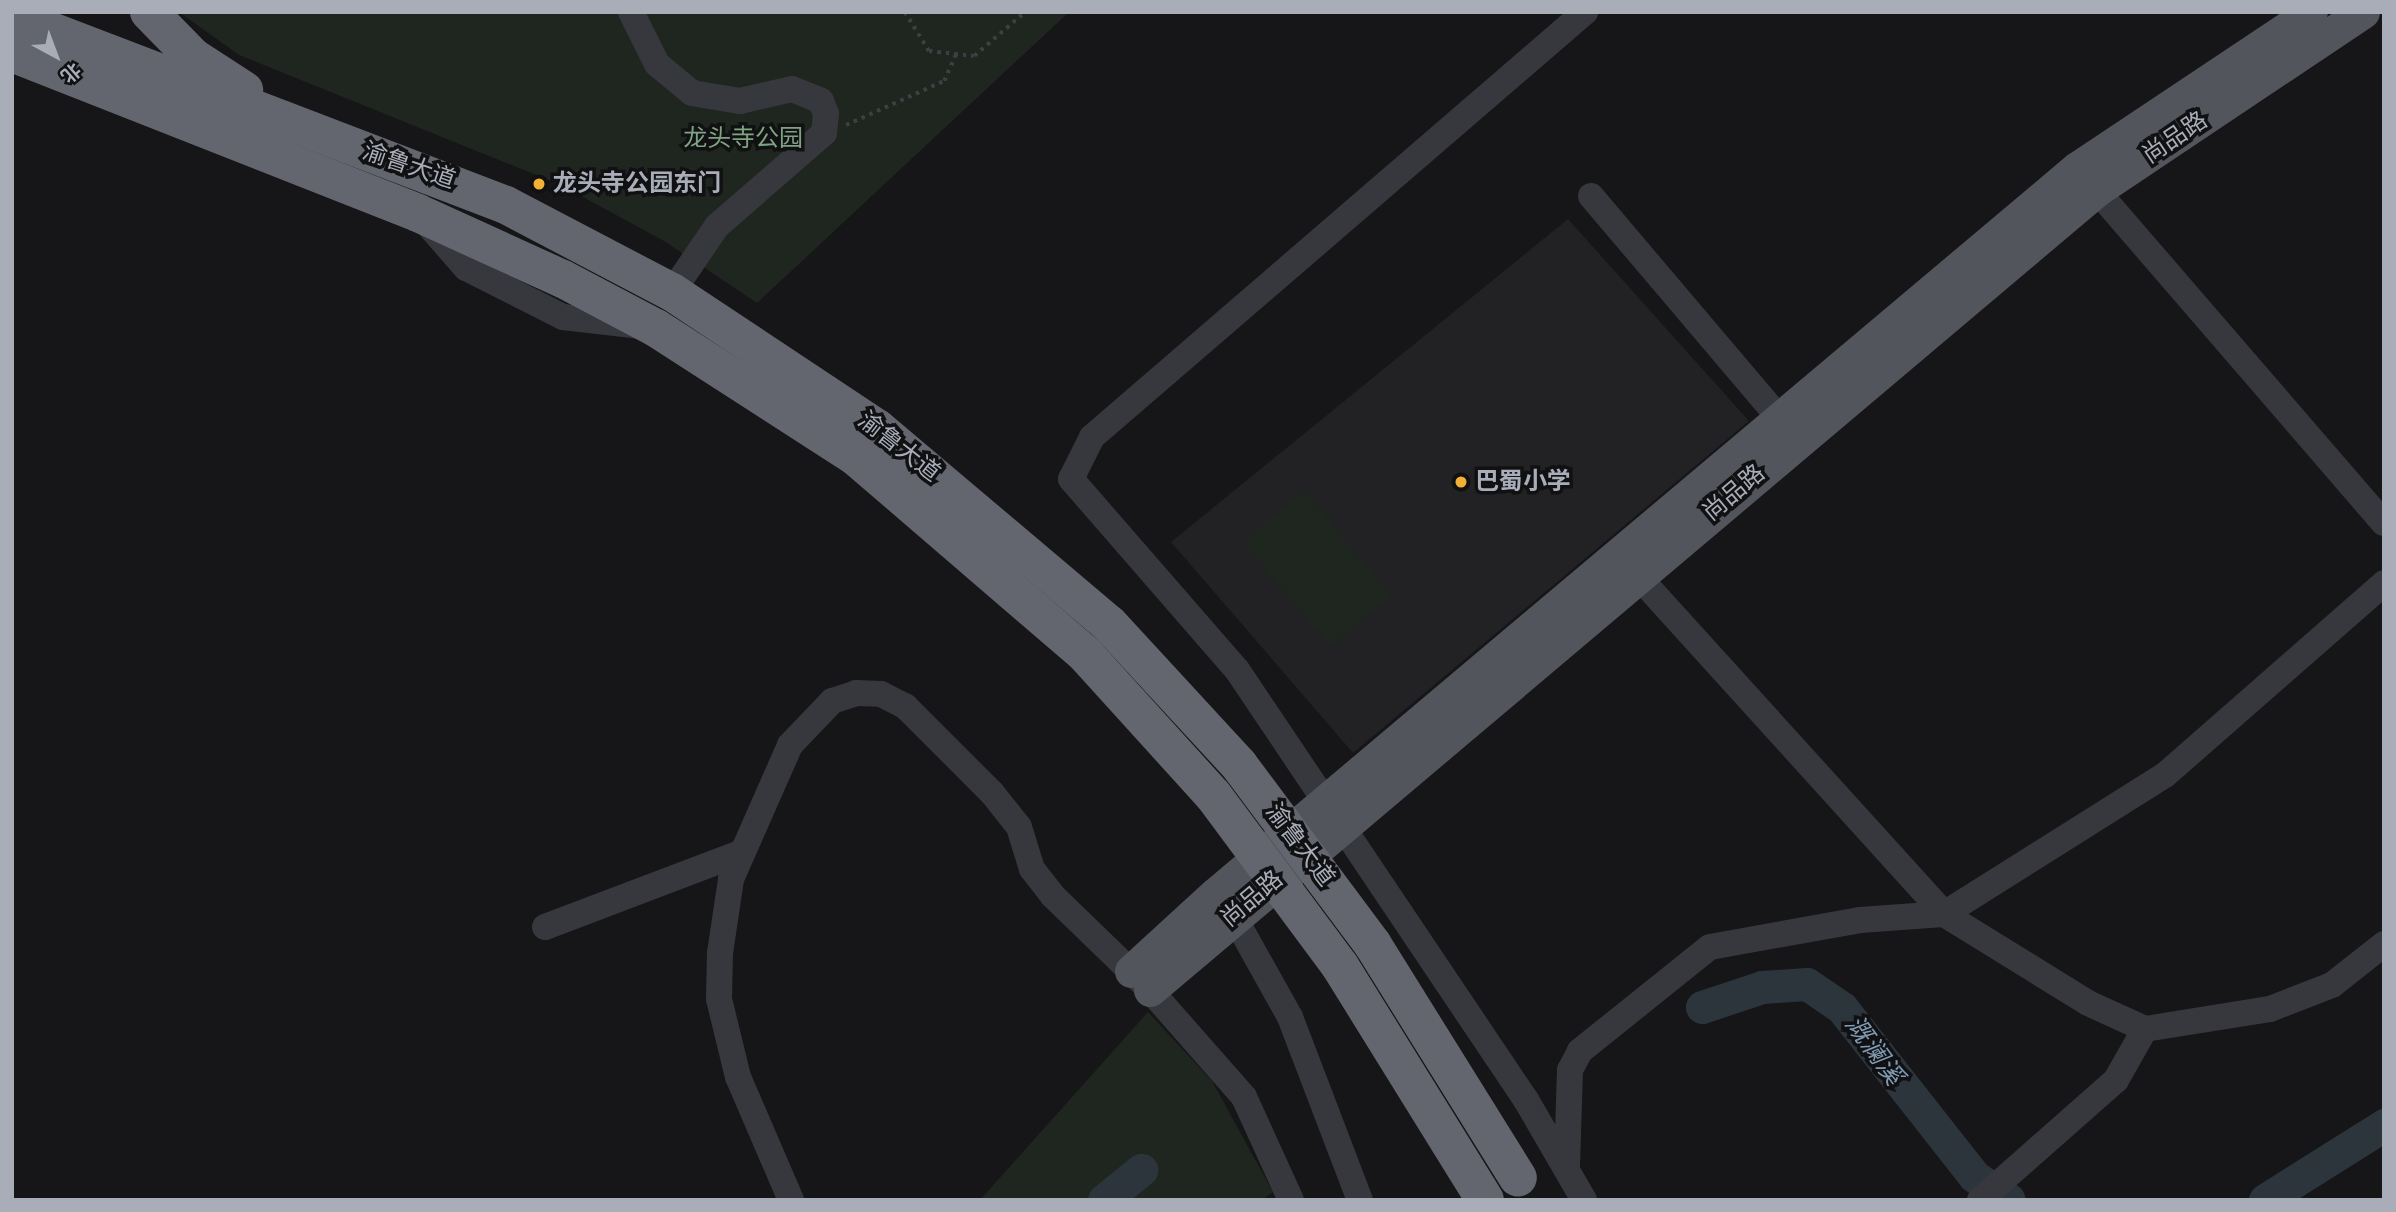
<!DOCTYPE html>
<meta charset="utf-8">
<style>
body{margin:0}
#map{position:relative;width:2396px;height:1212px;overflow:hidden;background:#161618;font-family:"Sofia Sans Condensed","Noto Sans SC",sans-serif}
div>[style]{position:absolute}
.built>*{inset:0;background:#222225}
.green>*{inset:0;background:#1e261f}
.river>*{height:33px;margin:-16.5px;padding:0 16.5px;transform-origin:16.5px;border-radius:16.5px;background:#2c353c}
.path>*{height:3.5px;margin-top:-1.75px;transform-origin:0;background:repeating-linear-gradient(90deg,#3d3f44 0 3.5px,transparent 0 8.5px)}
.minor>*{height:26px;margin:-13px;padding:0 13px;transform-origin:13px;border-radius:13px;background:#37383d}
.major>*{height:33px;margin:-16.5px;padding:0 16.5px;transform-origin:16.5px;border-radius:16.5px;background:#53555c}
.highway>*{height:38px;margin:-19px;padding:0 19px;transform-origin:19px;border-radius:19px;background:#63666e}
.highway-bridge>*{height:38px;margin:-19px;padding:0 19px;transform-origin:19px;border-radius:19px;background:#63666e}
.dots>*{width:19px;height:19px;translate:-50% -50%;box-sizing:border-box;border:4px solid #111113;border-radius:50%}
span{translate:-50% -50%;white-space:nowrap;text-align:center;line-height:1.15;-webkit-text-stroke:7px #111113;paint-order:stroke}
.street-label{font-size:24px;color:#a8adb8}
.park-label{font-size:24px;color:#7fa381}
.poi-label{font-size:24px;color:#a8adb8;font-weight:700}
.left{translate:0 -50%;text-align:left}
.water-label{font-size:26px;color:#7f9bb3;font-style:italic}
.frame{position:absolute;inset:0;border:14px solid #a8adb8;pointer-events:none}
.north{position:absolute;left:21px;top:21px;width:70px;height:70px;-webkit-text-stroke:5px #111113;paint-order:stroke;rotate:139deg;font-size:19px;font-weight:700;line-height:28px;text-align:center;color:#a8adb8}
.north::after{content:'';display:block;margin:auto;width:24px;height:32px;background:#a8adb8;clip-path:polygon(50% 0,100% 100%,50% 72%,0 100%)}
</style>
<div id="map">
<div class="built">
<i style="clip-path:polygon(1568px 219px,1749px 421px,1353px 753px,1171px 542px)"></i>
</div>
<div class="green">
<i style="clip-path:polygon(179px 12px,1069px 12px,757px 303px,664px 241px,561px 185px,239px 55px)"></i>
<i style="clip-path:polygon(1304px 490px,1392px 595px,1331px 647px,1242px 542px)"></i>
<i style="clip-path:polygon(1148px 1012px,1212px 1081px,1273px 1192px,1262px 1200px,980px 1200px)"></i>
</div>
<div class="river">
<i style="left:1702px;top:1007px;width:63px;rotate:-18.4deg"></i>
<i style="left:1762px;top:987px;width:45px;rotate:-3.8deg"></i>
<i style="left:1807px;top:984px;width:42px;rotate:34.4deg"></i>
<i style="left:1842px;top:1008px;width:214px;rotate:51.8deg"></i>
<i style="left:1974px;top:1176px;width:42px;rotate:34.4deg"></i>
<i style="left:1104px;top:1200px;width:48px;rotate:-39deg"></i>
<i style="left:2265px;top:1200px;width:141px;rotate:-32.2deg"></i>
</div>
<div class="path">
<i style="left:905px;top:12px;width:46px;rotate:58.4deg"></i>
<i style="left:929px;top:51px;width:45px;rotate:6.3deg"></i>
<i style="left:974px;top:56px;width:67px;rotate:-40.8deg"></i>
<i style="left:846px;top:125px;width:107px;rotate:-24.2deg"></i>
<i style="left:944px;top:81px;width:30px;rotate:-66deg"></i>
</div>
<div class="minor">
<i style="left:631px;top:12px;width:58px;rotate:63.4deg"></i>
<i style="left:657px;top:64px;width:45px;rotate:39.6deg"></i>
<i style="left:692px;top:93px;width:49px;rotate:9.5deg"></i>
<i style="left:740px;top:101px;width:53px;rotate:-13deg"></i>
<i style="left:792px;top:89px;width:31px;rotate:22deg"></i>
<i style="left:821px;top:101px;width:14px;rotate:69deg"></i>
<i style="left:826px;top:114px;width:19px;rotate:96deg"></i>
<i style="left:824px;top:133px;width:142px;rotate:139deg"></i>
<i style="left:717px;top:226px;width:80px;rotate:124.3deg"></i>
<i style="left:2085px;top:177px;width:457px;rotate:49.2deg"></i>
<i style="left:1591px;top:196px;width:292px;rotate:49.7deg"></i>
<i style="left:424px;top:220px;width:64px;rotate:48.8deg"></i>
<i style="left:466px;top:268px;width:109px;rotate:26.8deg"></i>
<i style="left:563px;top:317px;width:79px;rotate:6.6deg"></i>
<i style="left:1637px;top:575px;width:457px;rotate:47.8deg"></i>
<i style="left:1944px;top:914px;width:169px;rotate:31.7deg"></i>
<i style="left:2088px;top:1003px;width:63px;rotate:24.5deg"></i>
<i style="left:2145px;top:1029px;width:127px;rotate:-9.1deg"></i>
<i style="left:2270px;top:1009px;width:66px;rotate:-21.2deg"></i>
<i style="left:2332px;top:985px;width:66px;rotate:-38.3deg"></i>
<i style="left:1233px;top:915px;width:117px;rotate:60.8deg"></i>
<i style="left:1290px;top:1017px;width:196px;rotate:69.1deg"></i>
<i style="left:545px;top:927px;width:209px;rotate:-20.8deg"></i>
<i style="left:1567px;top:1165px;width:95px;rotate:-88.2deg"></i>
<i style="left:1570px;top:1070px;width:21px;rotate:-62deg"></i>
<i style="left:1580px;top:1051px;width:166px;rotate:-38.7deg"></i>
<i style="left:1710px;top:947px;width:152px;rotate:-10.2deg"></i>
<i style="left:1860px;top:920px;width:84px;rotate:-4.1deg"></i>
<i style="left:1944px;top:914px;width:261px;rotate:-32.2deg"></i>
<i style="left:2165px;top:775px;width:291px;rotate:-41.2deg"></i>
<i style="left:791px;top:1200px;width:134px;rotate:-113.3deg"></i>
<i style="left:738px;top:1077px;width:80px;rotate:-103.7deg"></i>
<i style="left:719px;top:999px;width:46px;rotate:-88.8deg"></i>
<i style="left:720px;top:953px;width:75px;rotate:-81.5deg"></i>
<i style="left:731px;top:879px;width:146px;rotate:-66.2deg"></i>
<i style="left:790px;top:745px;width:61px;rotate:-46.3deg"></i>
<i style="left:832px;top:701px;width:25px;rotate:-18deg"></i>
<i style="left:856px;top:693px;width:25px;rotate:2deg"></i>
<i style="left:881px;top:694px;width:27px;rotate:27deg"></i>
<i style="left:905px;top:706px;width:123px;rotate:45deg"></i>
<i style="left:992px;top:793px;width:43px;rotate:51.5deg"></i>
<i style="left:1019px;top:827px;width:44px;rotate:72.8deg"></i>
<i style="left:1032px;top:869px;width:34px;rotate:52deg"></i>
<i style="left:1053px;top:896px;width:135px;rotate:44.1deg"></i>
<i style="left:1150px;top:990px;width:142px;rotate:48.7deg"></i>
<i style="left:1244px;top:1097px;width:113px;rotate:65.5deg"></i>
<i style="left:1584px;top:1200px;width:116px;rotate:-120.1deg"></i>
<i style="left:1526px;top:1100px;width:518px;rotate:-123.9deg"></i>
<i style="left:1237px;top:670px;width:253px;rotate:-131deg"></i>
<i style="left:1071px;top:479px;width:47px;rotate:-63.4deg"></i>
<i style="left:1092px;top:437px;width:651px;rotate:-40.76deg"></i>
<i style="left:1980px;top:1200px;width:181px;rotate:-41.4deg"></i>
<i style="left:2116px;top:1080px;width:59px;rotate:-60.4deg"></i>
</div>
<div class="major">
<i style="left:1131px;top:971px;width:114px;rotate:-42.5deg"></i>
<i style="left:1215px;top:894px;width:1127px;rotate:-40.11deg"></i>
<i style="left:2077px;top:168px;width:281px;rotate:-33.7deg"></i>
<i style="left:1150px;top:990px;width:1240px;rotate:-40.19deg"></i>
<i style="left:2097px;top:190px;width:320px;rotate:-33.8deg"></i>
</div>
<div class="highway">
<i style="left:149px;top:12px;width:63px;rotate:45.6deg"></i>
<i style="left:193px;top:57px;width:61px;rotate:32.9deg"></i>
<i style="left:12px;top:16px;width:529px;rotate:20.94deg"></i>
<i style="left:506px;top:205px;width:187px;rotate:27.7deg"></i>
<i style="left:672px;top:292px;width:246px;rotate:33.6deg"></i>
<i style="left:12px;top:53px;width:436px;rotate:21.5deg"></i>
<i style="left:418px;top:213px;width:159px;rotate:24.5deg"></i>
<i style="left:563px;top:279px;width:105px;rotate:27.8deg"></i>
<i style="left:656px;top:328px;width:238px;rotate:32.8deg"></i>
</div>
<div class="highway-bridge">
<i style="left:877px;top:428px;width:304px;rotate:40.2deg"></i>
<i style="left:1109px;top:624px;width:192px;rotate:47.3deg"></i>
<i style="left:1239px;top:765px;width:224px;rotate:53.3deg"></i>
<i style="left:1373px;top:945px;width:274px;rotate:58.1deg"></i>
<i style="left:856px;top:457px;width:302px;rotate:40.7deg"></i>
<i style="left:1085px;top:654px;width:190px;rotate:47.8deg"></i>
<i style="left:1213px;top:795px;width:213px;rotate:53.4deg"></i>
<i style="left:1340px;top:966px;width:275px;rotate:58.2deg"></i>
</div>
<div class="dots">
<i style="left:539px;top:184px;background:#f2b134"></i>
<i style="left:1461px;top:482px;background:#f2b134"></i>
</div>
<div class="street-label">
<span style="left:2175px;top:138px;rotate:-34deg">尚品路</span>
<span style="left:409px;top:166px;rotate:19deg">渝鲁大道</span>
<span style="left:899px;top:447px;rotate:38deg">渝鲁大道</span>
<span style="left:1734px;top:493px;rotate:-40deg">尚品路</span>
<span style="left:1300px;top:845px;rotate:53deg">渝鲁大道</span>
<span style="left:1252px;top:899px;rotate:-40deg">尚品路</span>
</div>
<div class="park-label">
<span style="left:743px;top:139px">龙头寺公园</span>
</div>
<div class="poi-label">
<span class="left" style="left:553px;top:184px">龙头寺公园东门</span>
<span class="left" style="left:1475px;top:482px">巴蜀小学</span>
</div>
<div class="water-label">
<span style="left:1873px;top:1051px;rotate:54deg">溉澜溪</span>
</div>
<div class="frame"></div>
<div class="north">北</div>
</div>
